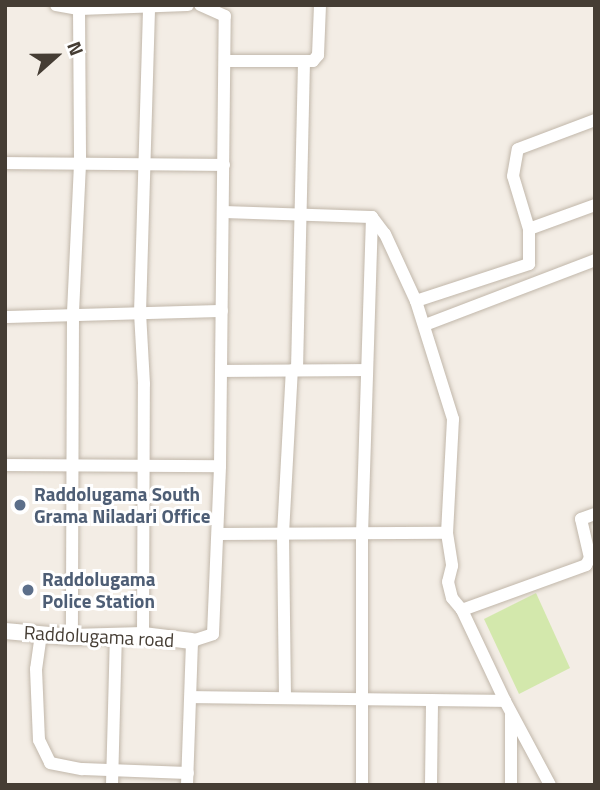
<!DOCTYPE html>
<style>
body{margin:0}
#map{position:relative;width:600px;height:790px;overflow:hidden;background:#f3ede5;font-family:"Titillium Web",sans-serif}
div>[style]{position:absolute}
.green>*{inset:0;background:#d3e8ac}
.roads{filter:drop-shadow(0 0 2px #c1b7aa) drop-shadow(0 0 2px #c1b7aa)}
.minor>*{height:12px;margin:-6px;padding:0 6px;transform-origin:6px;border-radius:6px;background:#fff}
.tertiary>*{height:16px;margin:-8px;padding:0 8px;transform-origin:8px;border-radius:8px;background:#fff}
.dots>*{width:19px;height:19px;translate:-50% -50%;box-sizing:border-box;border:4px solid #fff;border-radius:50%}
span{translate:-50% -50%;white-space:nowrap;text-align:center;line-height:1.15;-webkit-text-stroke:6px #fff;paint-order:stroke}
.service-label{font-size:19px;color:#4e5e75;font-weight:700}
.left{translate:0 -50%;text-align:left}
.street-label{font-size:19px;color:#453d34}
.frame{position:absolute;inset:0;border:7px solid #453d34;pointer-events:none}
.north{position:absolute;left:21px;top:21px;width:70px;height:70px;-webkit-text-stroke:5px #fff;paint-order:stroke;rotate:69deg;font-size:19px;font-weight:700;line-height:28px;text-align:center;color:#453d34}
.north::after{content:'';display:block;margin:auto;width:24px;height:32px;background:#453d34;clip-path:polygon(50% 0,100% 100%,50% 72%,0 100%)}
</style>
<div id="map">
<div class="green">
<i style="clip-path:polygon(536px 593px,570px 668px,519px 694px,484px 619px)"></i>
</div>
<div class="roads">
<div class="minor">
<i style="left:56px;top:5px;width:23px;rotate:10deg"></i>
<i style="left:79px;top:9px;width:155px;rotate:89.6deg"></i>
<i style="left:80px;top:164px;width:151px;rotate:92.7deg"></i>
<i style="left:73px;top:315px;width:322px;rotate:90.2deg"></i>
<i style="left:79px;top:9px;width:109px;rotate:-2.1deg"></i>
<i style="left:225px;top:61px;width:88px"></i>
<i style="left:313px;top:61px;width:8px;rotate:-50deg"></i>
<i style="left:318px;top:55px;width:50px;rotate:-87.7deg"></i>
<i style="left:5px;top:163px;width:219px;rotate:0.5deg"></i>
<i style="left:223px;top:212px;width:149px;rotate:1.9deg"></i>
<i style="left:372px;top:217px;width:317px;rotate:91.8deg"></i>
<i style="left:362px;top:534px;width:251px;rotate:90deg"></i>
<i style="left:372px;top:217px;width:21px;rotate:53deg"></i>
<i style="left:385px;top:234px;width:74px;rotate:65.2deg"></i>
<i style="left:416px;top:301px;width:124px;rotate:72.6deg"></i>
<i style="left:453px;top:419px;width:114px;rotate:93deg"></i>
<i style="left:447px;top:533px;width:33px;rotate:81deg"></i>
<i style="left:452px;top:566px;width:16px;rotate:104deg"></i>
<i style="left:448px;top:582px;width:16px;rotate:76deg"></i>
<i style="left:452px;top:598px;width:16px;rotate:50deg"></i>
<i style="left:462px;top:610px;width:101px;rotate:64.7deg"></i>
<i style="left:529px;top:229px;width:55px;rotate:-106.8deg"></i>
<i style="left:513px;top:176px;width:27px;rotate:-80deg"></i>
<i style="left:518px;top:149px;width:82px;rotate:-20.6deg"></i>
<i style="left:416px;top:301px;width:119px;rotate:-18.1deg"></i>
<i style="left:529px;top:264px;width:35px;rotate:-90deg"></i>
<i style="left:529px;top:229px;width:70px;rotate:-20deg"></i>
<i style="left:5px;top:317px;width:217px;rotate:-1.6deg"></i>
<i style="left:425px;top:325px;width:182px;rotate:-20.9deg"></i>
<i style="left:297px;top:370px;width:307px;rotate:-88.7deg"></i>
<i style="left:221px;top:371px;width:146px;rotate:-0.4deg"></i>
<i style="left:5px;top:465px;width:215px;rotate:0.3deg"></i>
<i style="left:218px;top:534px;width:229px;rotate:-0.3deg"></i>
<i style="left:462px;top:610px;width:132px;rotate:-19.9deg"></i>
<i style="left:586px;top:565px;width:8px;rotate:-60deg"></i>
<i style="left:590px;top:558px;width:40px;rotate:-103deg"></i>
<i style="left:581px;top:519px;width:15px;rotate:-20deg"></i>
<i style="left:41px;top:634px;width:35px;rotate:98deg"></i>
<i style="left:36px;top:669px;width:71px;rotate:87.6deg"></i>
<i style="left:39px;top:740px;width:25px;rotate:64deg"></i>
<i style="left:50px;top:763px;width:33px;rotate:11deg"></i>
<i style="left:82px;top:769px;width:106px;rotate:2.2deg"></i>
<i style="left:143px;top:635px;width:251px;rotate:-89.8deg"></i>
<i style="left:144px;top:384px;width:71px;rotate:-93.2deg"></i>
<i style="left:140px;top:313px;width:306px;rotate:-88.3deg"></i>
<i style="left:191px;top:697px;width:314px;rotate:0.7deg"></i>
<i style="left:505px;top:701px;width:95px;rotate:61.8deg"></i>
<i style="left:285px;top:698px;width:164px;rotate:-90.7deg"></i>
<i style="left:283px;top:534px;width:164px;rotate:-86.9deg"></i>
<i style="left:112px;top:785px;width:148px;rotate:-88.5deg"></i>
<i style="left:187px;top:785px;width:144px;rotate:-88deg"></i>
<i style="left:192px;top:641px;width:22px;rotate:-18deg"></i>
<i style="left:213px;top:634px;width:168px;rotate:-87.6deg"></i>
<i style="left:220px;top:466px;width:450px;rotate:-89.4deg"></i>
<i style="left:225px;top:16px;width:27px;rotate:-156deg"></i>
<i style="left:431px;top:785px;width:85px;rotate:-89.3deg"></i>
<i style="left:511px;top:785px;width:70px;rotate:-90deg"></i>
</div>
<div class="tertiary">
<i style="left:5px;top:631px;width:67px;rotate:5.1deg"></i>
<i style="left:72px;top:637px;width:71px;rotate:-1.6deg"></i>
<i style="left:143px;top:635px;width:49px;rotate:7deg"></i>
</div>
</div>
<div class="dots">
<i style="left:20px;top:505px;background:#5c6f8a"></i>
<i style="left:28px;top:590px;background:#5c6f8a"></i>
</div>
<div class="service-label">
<span class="left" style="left:34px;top:505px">Raddolugama South<br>Grama Niladari Office</span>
<span class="left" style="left:42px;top:590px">Raddolugama<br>Police Station</span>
</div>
<div class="street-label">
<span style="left:99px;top:636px;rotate:3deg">Raddolugama road</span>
</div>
<div class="frame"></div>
<div class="north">N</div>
</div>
